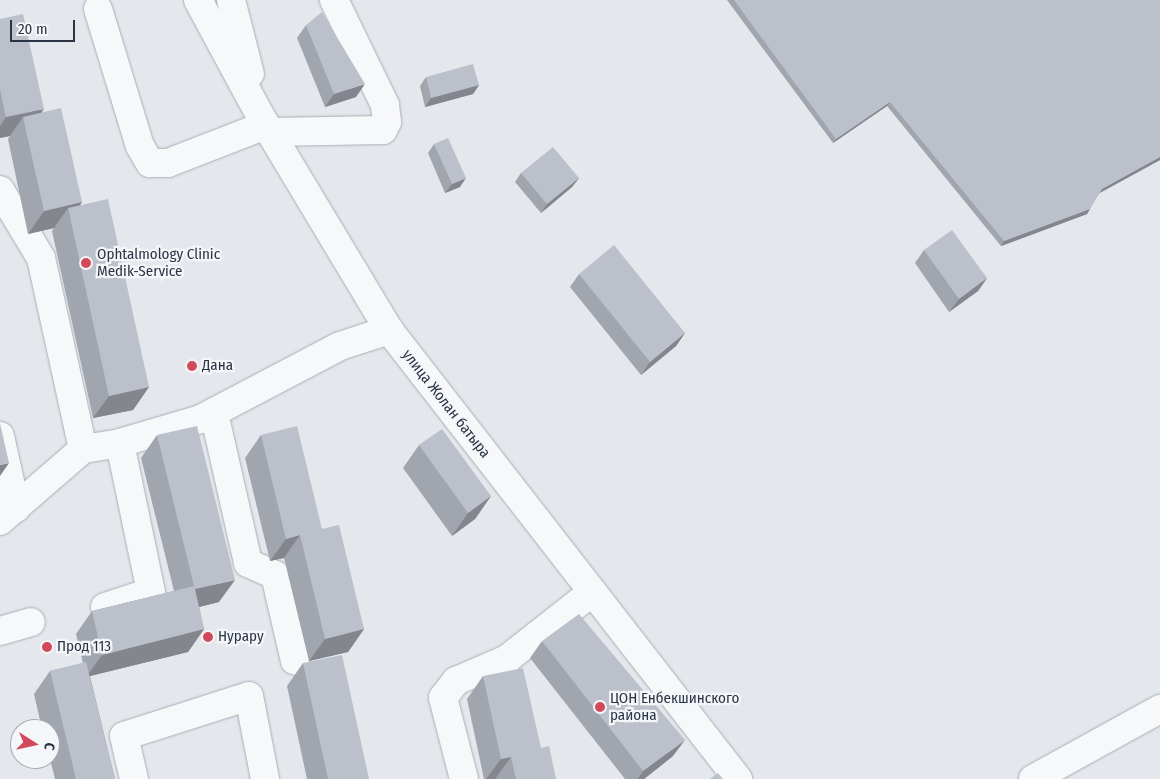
<!DOCTYPE html>
<meta charset="utf-8">
<style>
body{margin:0}
#map{position:relative;width:1160px;height:779px;overflow:hidden;background:#e4e7ec;font-family:"Fira Sans Condensed",sans-serif}
div>[style]{position:absolute}
.roads{filter:drop-shadow(0 0 1px #a9aeb7) drop-shadow(0 0 1px #a9aeb7)}
.minor>*{height:28px;margin:-14px;padding:0 14px;transform-origin:14px;border-radius:14px;background:#f7f8fa}
.wall>*{inset:0;background:#a1a5ae}
.shaded-wall>*{inset:0;background:#83868d}
.building>*{inset:0;background:#bbc0ca}
.dots>*{width:14px;height:14px;translate:-50% -50%;box-sizing:border-box;border:2px solid #f4f6f9;border-radius:50%}
span{translate:-50% -50%;white-space:nowrap;text-align:center;line-height:1.15;-webkit-text-stroke:4.5px #f4f6f9;paint-order:stroke}
.poi-label{font-size:15px;color:#2b3445}
.left{translate:0 -50%;text-align:left}
.street-label{font-size:15px;color:#2b3445}
.north{position:absolute;left:10px;top:719px;width:50px;height:50px;box-sizing:border-box;background:#f4f6f9;border:1px solid #a4a8b1;border-radius:50%;rotate:100deg;font-size:14px;font-weight:700;line-height:20px;text-align:center;color:#2b3445}
.north::after{content:'';display:block;margin:auto;width:18px;height:22px;background:#d1495b;clip-path:polygon(50% 0,100% 100%,50% 72%,0 100%)}
.scale{position:absolute;left:10px;top:20px;width:65px;height:22px;box-sizing:border-box;border:2px solid #2b3445;border-top:0;padding-left:6px;font-size:15px;line-height:18px;white-space:nowrap;color:#2b3445;-webkit-text-stroke:4px #f4f6f9;paint-order:stroke}
</style>
<div id="map">
<div class="roads">
<div class="minor">
<i style="left:198px;top:0;width:133px;rotate:61.7deg"></i>
<i style="left:261px;top:117px;width:249px;rotate:59deg"></i>
<i style="left:389px;top:330px;width:569px;rotate:52.14deg"></i>
<i style="left:231px;top:0;width:76px;rotate:75.6deg"></i>
<i style="left:98px;top:9px;width:143px;rotate:73deg"></i>
<i style="left:140px;top:146px;width:20px;rotate:60deg"></i>
<i style="left:150px;top:163px;width:18px"></i>
<i style="left:168px;top:163px;width:105px;rotate:-21.2deg"></i>
<i style="left:270px;top:132px;width:113px;rotate:-1deg"></i>
<i style="left:383px;top:130px;width:9px;rotate:-63deg"></i>
<i style="left:387px;top:122px;width:17px;rotate:-97deg"></i>
<i style="left:385px;top:105px;width:117px;rotate:-115.9deg"></i>
<i style="left:0;top:190px;width:79px;rotate:58.9deg"></i>
<i style="left:41px;top:258px;width:196px;rotate:77.6deg"></i>
<i style="left:214px;top:413px;width:154px;rotate:77.2deg"></i>
<i style="left:248px;top:563px;width:30px;rotate:24deg"></i>
<i style="left:275px;top:575px;width:88px;rotate:76.9deg"></i>
<i style="left:0;top:436px;width:74px;rotate:77.5deg"></i>
<i style="left:0;top:521px;width:110px;rotate:-40.9deg"></i>
<i style="left:83px;top:449px;width:37px;rotate:-9deg"></i>
<i style="left:120px;top:443px;width:84px;rotate:-16.5deg"></i>
<i style="left:201px;top:419px;width:157px;rotate:-27.7deg"></i>
<i style="left:340px;top:346px;width:52px;rotate:-18.1deg"></i>
<i style="left:105px;top:607px;width:48px;rotate:-18.1deg"></i>
<i style="left:151px;top:592px;width:152px;rotate:-101.8deg"></i>
<i style="left:0;top:631px;width:32px;rotate:-16deg"></i>
<i style="left:134px;top:779px;width:44px;rotate:-103.1deg"></i>
<i style="left:124px;top:736px;width:131px;rotate:-17.7deg"></i>
<i style="left:249px;top:696px;width:85px;rotate:79.1deg"></i>
<i style="left:464px;top:779px;width:84px;rotate:-104.5deg"></i>
<i style="left:443px;top:698px;width:21px;rotate:-53deg"></i>
<i style="left:456px;top:681px;width:56px;rotate:-23.3deg"></i>
<i style="left:507px;top:659px;width:108px;rotate:-38.2deg"></i>
<i style="left:1033px;top:779px;width:145px;rotate:-28.9deg"></i>
</div>
</div>
<div class="wall">
<i style="clip-path:polygon(727px 0,1160px 0,1160px 160px,1099px 193px,1087px 214px,1001px 246px,887px 106px,833px 143px)"></i>
<i style="clip-path:polygon(0 19px,82px 202px,80px 206px,149px 387px,133px 410px,93px 418px,52px 231px,54px 228px,28px 234px,8px 139px,10px 136px,0 138px)"></i>
<i style="clip-path:polygon(306px 25px,356px 97px,325px 107px,297px 38px)"></i>
<i style="clip-path:polygon(426px 77px,479px 85px,473px 94px,425px 107px,420px 86px)"></i>
<i style="clip-path:polygon(434px 144px,460px 187px,445px 193px,428px 153px)"></i>
<i style="clip-path:polygon(521px 173px,579px 178px,572px 187px,541px 213px,515px 182px)"></i>
<i style="clip-path:polygon(924px 250px,987px 278px,978px 291px,949px 312px,915px 263px)"></i>
<i style="clip-path:polygon(579px 274px,685px 333px,676px 346px,641px 375px,570px 287px)"></i>
<i style="clip-path:polygon(157px 435px,219px 602px,199px 607px,204px 629px,188px 652px,90px 676px,115px 779px,55px 779px,50px 759px,50px 729px,42px 729px,34px 694px,50px 671px,83px 663px,76px 634px,92px 611px,174px 591px,141px 458px)"></i>
<i style="clip-path:polygon(261px 435px,322px 529px,364px 629px,348px 652px,309px 661px,284px 558px,270px 561px,245px 458px)"></i>
<i style="clip-path:polygon(419px 445px,491px 496px,475px 519px,452px 536px,403px 468px)"></i>
<i style="clip-path:polygon(542px 641px,673px 756px,644px 779px,625px 779px,530px 658px)"></i>
<i style="clip-path:polygon(303px 663px,369px 779px,307px 779px,287px 686px)"></i>
<i style="clip-path:polygon(483px 676px,541px 748px,556px 779px,484px 779px,467px 699px)"></i>
</div>
<div class="shaded-wall">
<i style="clip-path:polygon(365px 84px,356px 97px,325px 107px,334px 94px)"></i>
<i style="clip-path:polygon(479px 85px,473px 94px,425px 107px,431px 98px)"></i>
<i style="clip-path:polygon(890px 102px,887px 106px,833px 143px,836px 139px)"></i>
<i style="clip-path:polygon(44px 109px,28px 132px,23px 117px,10px 136px,0 138px,0 126px,6px 117px)"></i>
<i style="clip-path:polygon(1160px 157px,1160px 160px,1098px 194px,1102px 189px)"></i>
<i style="clip-path:polygon(466px 178px,460px 187px,445px 193px,452px 184px)"></i>
<i style="clip-path:polygon(579px 178px,572px 187px,541px 213px,547px 204px)"></i>
<i style="clip-path:polygon(82px 202px,70px 219px,68px 208px,54px 228px,28px 234px,44px 211px)"></i>
<i style="clip-path:polygon(1090px 209px,1087px 214px,1001px 246px,1004px 241px)"></i>
<i style="clip-path:polygon(987px 278px,978px 291px,949px 312px,959px 299px)"></i>
<i style="clip-path:polygon(685px 333px,676px 346px,641px 375px,650px 362px)"></i>
<i style="clip-path:polygon(149px 387px,133px 410px,93px 418px,109px 396px)"></i>
<i style="clip-path:polygon(9px 463px,0 476px,0 465px)"></i>
<i style="clip-path:polygon(491px 496px,475px 519px,452px 536px,468px 513px)"></i>
<i style="clip-path:polygon(300px 535px,284px 558px,270px 561px,286px 539px)"></i>
<i style="clip-path:polygon(235px 580px,219px 602px,179px 612px,195px 589px)"></i>
<i style="clip-path:polygon(204px 629px,188px 652px,86px 677px,102px 655px)"></i>
<i style="clip-path:polygon(364px 629px,348px 652px,309px 661px,325px 639px)"></i>
<i style="clip-path:polygon(685px 740px,673px 756px,644px 779px,638px 779px,643px 771px)"></i>
<i style="clip-path:polygon(511px 757px,495px 779px,486px 779px,501px 759px)"></i>
</div>
<div class="building">
<i style="clip-path:polygon(734px 0,1160px 0,1160px 157px,1102px 189px,1090px 209px,1004px 241px,890px 102px,836px 139px)"></i>
<i style="clip-path:polygon(322px 12px,365px 84px,334px 94px,306px 25px)"></i>
<i style="clip-path:polygon(23px 14px,44px 109px,6px 117px,0 89px,0 19px)"></i>
<i style="clip-path:polygon(473px 64px,479px 85px,431px 98px,426px 77px)"></i>
<i style="clip-path:polygon(61px 108px,82px 202px,44px 211px,23px 117px)"></i>
<i style="clip-path:polygon(448px 138px,466px 178px,452px 184px,434px 144px)"></i>
<i style="clip-path:polygon(553px 147px,579px 178px,547px 204px,521px 173px)"></i>
<i style="clip-path:polygon(108px 199px,149px 387px,109px 396px,68px 208px)"></i>
<i style="clip-path:polygon(952px 230px,987px 278px,959px 299px,924px 250px)"></i>
<i style="clip-path:polygon(614px 245px,685px 333px,650px 362px,579px 274px)"></i>
<i style="clip-path:polygon(0 423px,9px 463px,0 465px)"></i>
<i style="clip-path:polygon(197px 426px,235px 580px,195px 589px,204px 629px,102px 655px,92px 611px,194px 586px,157px 435px)"></i>
<i style="clip-path:polygon(297px 426px,322px 529px,339px 525px,364px 629px,325px 639px,300px 535px,286px 539px,261px 435px)"></i>
<i style="clip-path:polygon(442px 429px,491px 496px,468px 513px,419px 445px)"></i>
<i style="clip-path:polygon(579px 614px,685px 740px,643px 771px,542px 641px)"></i>
<i style="clip-path:polygon(342px 655px,369px 779px,328px 779px,303px 663px)"></i>
<i style="clip-path:polygon(86px 662px,115px 779px,76px 779px,50px 671px)"></i>
<i style="clip-path:polygon(523px 668px,541px 748px,549px 746px,556px 779px,516px 779px,511px 757px,501px 759px,483px 676px)"></i>
<i style="clip-path:polygon(718px 773px,723px 779px,710px 779px)"></i>
</div>
<div class="dots">
<i style="left:86px;top:263px;background:#d1495b"></i>
<i style="left:192px;top:366px;background:#d1495b"></i>
<i style="left:208px;top:637px;background:#d1495b"></i>
<i style="left:47px;top:647px;background:#d1495b"></i>
<i style="left:600px;top:707px;background:#d1495b"></i>
</div>
<div class="poi-label">
<span class="left" style="left:97px;top:263px">Ophtalmology Clinic<br>Medik-Service</span>
<span class="left" style="left:202px;top:366px">Дана</span>
<span class="left" style="left:218px;top:637px">Нурару</span>
<span class="left" style="left:57px;top:647px">Прод 113</span>
<span class="left" style="left:610px;top:707px">ЦОН Енбекшинского<br>района</span>
</div>
<div class="street-label">
<span style="left:446px;top:404px;rotate:52deg">улица Жолан батыра</span>
</div>
<div class="north">С</div>
<div class="scale">20 m</div>
</div>
